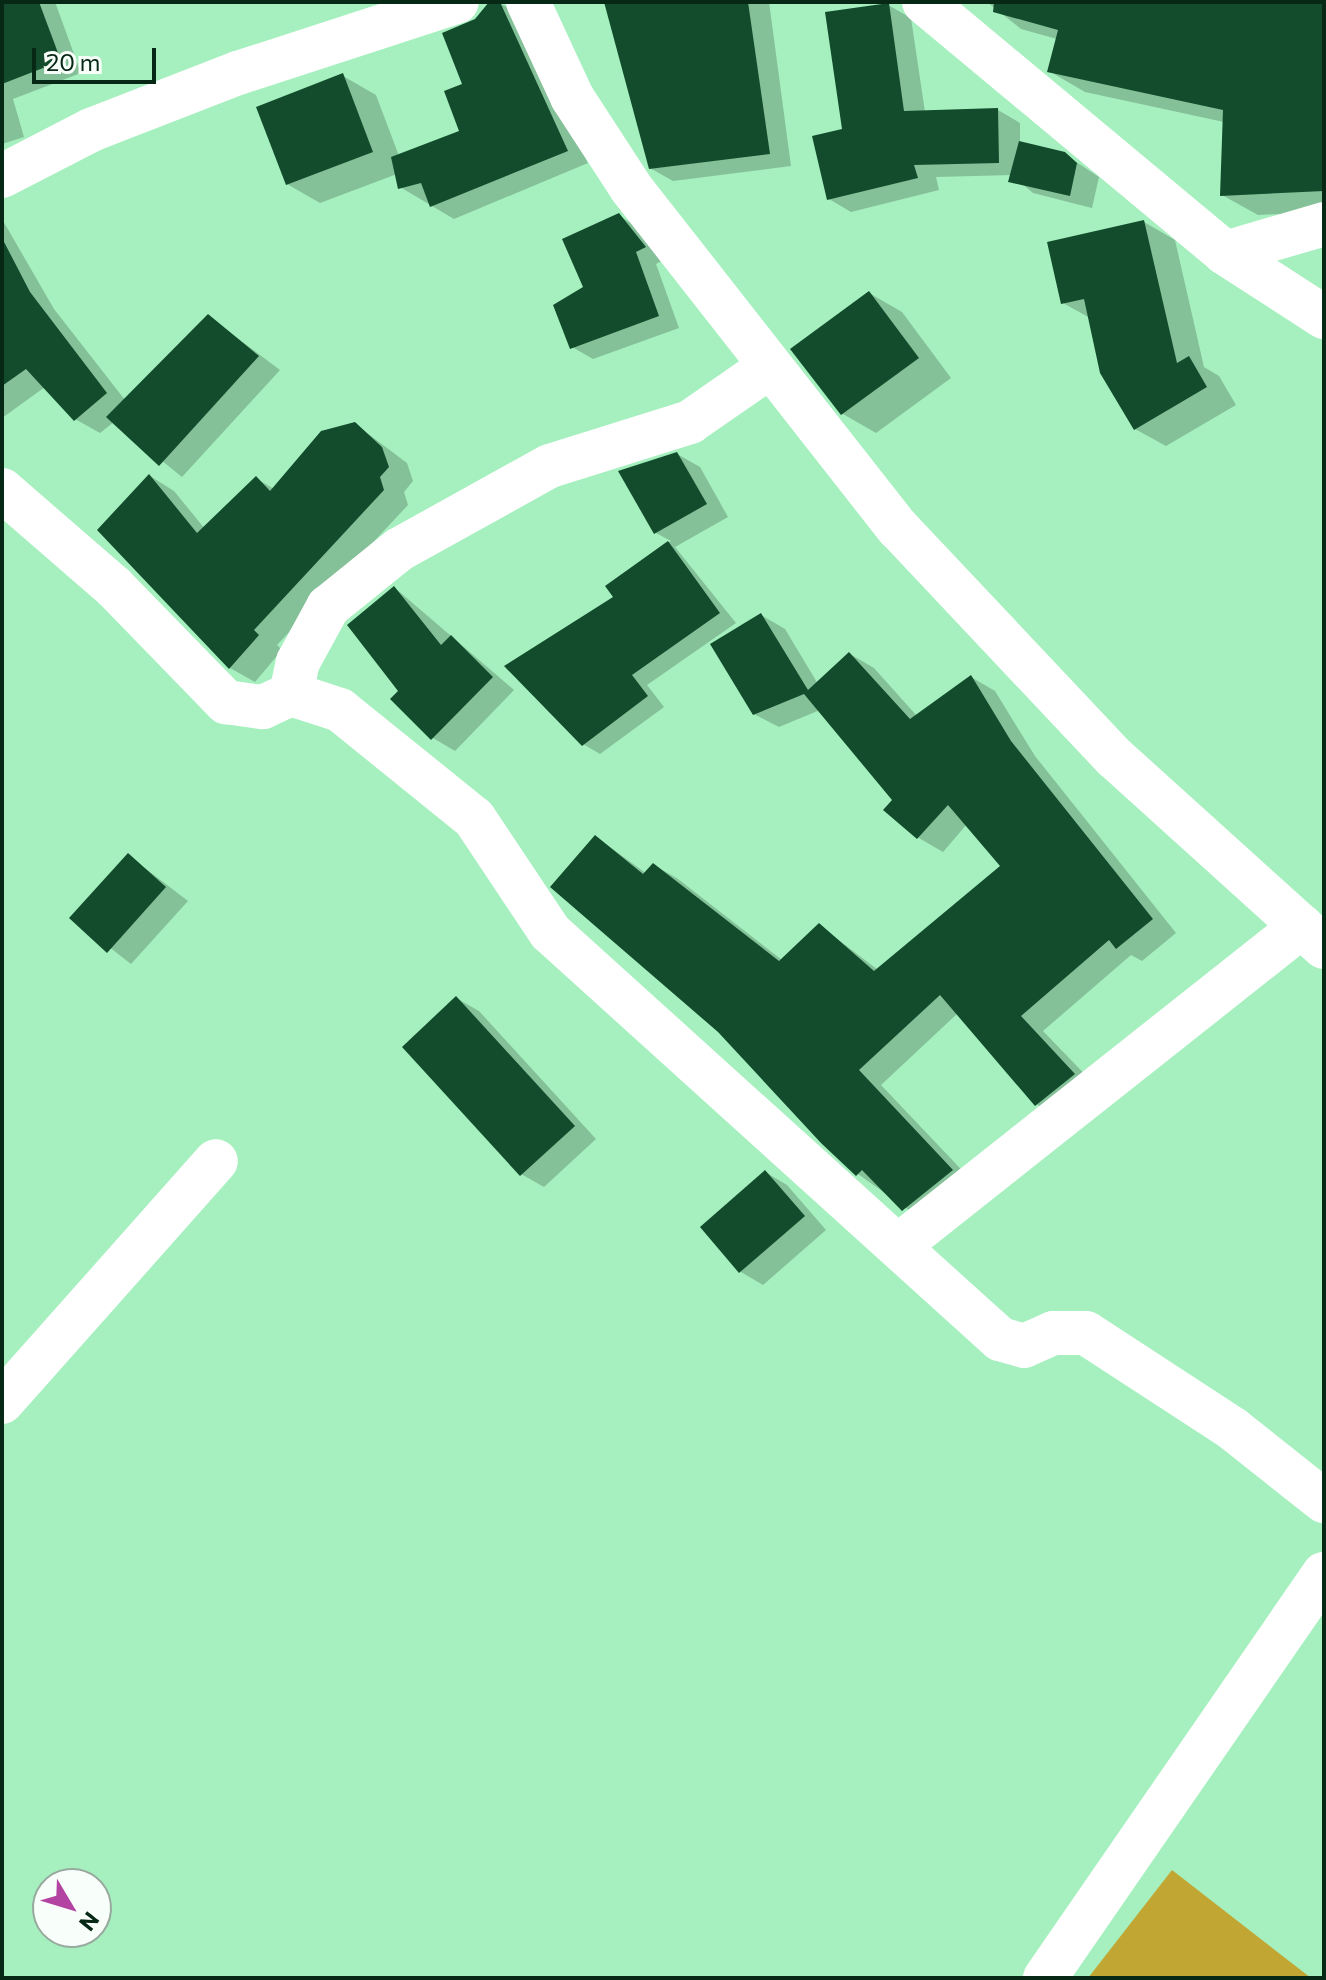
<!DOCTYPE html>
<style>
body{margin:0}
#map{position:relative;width:1326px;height:1980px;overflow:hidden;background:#a5f0be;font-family:Commissioner,sans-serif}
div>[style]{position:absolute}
.forest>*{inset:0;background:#c2a633}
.shadow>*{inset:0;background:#0003}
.building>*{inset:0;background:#134c2d}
.minor>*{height:44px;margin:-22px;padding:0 22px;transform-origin:22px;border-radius:22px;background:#fff}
span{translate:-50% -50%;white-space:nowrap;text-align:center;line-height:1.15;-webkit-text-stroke:8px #f8fffa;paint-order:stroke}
.frame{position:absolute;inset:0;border:4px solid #082816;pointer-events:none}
.north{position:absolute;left:32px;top:1868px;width:80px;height:80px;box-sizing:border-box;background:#f8fffa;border:2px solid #98a99f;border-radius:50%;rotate:128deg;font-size:22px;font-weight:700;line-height:32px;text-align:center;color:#082816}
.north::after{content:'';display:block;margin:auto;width:28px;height:36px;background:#b444a1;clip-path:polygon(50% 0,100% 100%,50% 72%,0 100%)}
.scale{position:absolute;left:32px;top:48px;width:124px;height:36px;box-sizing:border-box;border:4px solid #082816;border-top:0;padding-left:10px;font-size:24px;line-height:28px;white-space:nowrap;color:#082816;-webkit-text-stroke:6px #f8fffa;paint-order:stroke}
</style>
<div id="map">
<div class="forest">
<i style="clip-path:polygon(1172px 1870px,1311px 1978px,1088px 1978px)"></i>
</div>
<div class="shadow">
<i style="clip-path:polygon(2px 2px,55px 2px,81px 73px,13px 99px,24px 137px,2px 144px)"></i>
<i style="clip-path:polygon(497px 2px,520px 13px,588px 163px,454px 219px,400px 187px,397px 174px,320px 203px,287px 184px,343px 76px,376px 95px,399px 156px,461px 132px,465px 86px)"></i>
<i style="clip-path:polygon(606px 2px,769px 2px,791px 166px,673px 181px,650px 168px)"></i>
<i style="clip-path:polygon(987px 2px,1324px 2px,1324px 212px,1258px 215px,1222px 195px,1224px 122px,1085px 92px,1049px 71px,1057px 39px,1021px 29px)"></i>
<i style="clip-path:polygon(888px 5px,911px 18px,925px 112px,998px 110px,1020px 123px,1020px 143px,1064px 154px,1099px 177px,1092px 208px,1033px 193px,1012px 175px,936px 177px,939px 190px,851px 212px,829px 199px)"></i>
<i style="clip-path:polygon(619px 216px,640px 228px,665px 259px,656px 264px,679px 328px,593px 359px,572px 347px,586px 287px)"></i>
<i style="clip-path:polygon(2px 219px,54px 309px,125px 400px,209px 317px,280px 370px,182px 477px,114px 422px,100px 433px,75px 419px,45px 387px,2px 418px)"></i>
<i style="clip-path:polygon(1144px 222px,1175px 240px,1204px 367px,1219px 376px,1236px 405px,1166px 446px,1135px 429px,1090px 318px,1063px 303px)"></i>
<i style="clip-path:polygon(869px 293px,902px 312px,951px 378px,876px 433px,843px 414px)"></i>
<i style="clip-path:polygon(355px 424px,407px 463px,413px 481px,404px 492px,408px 505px,277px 645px,282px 650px,255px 682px,230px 668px,99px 530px,150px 476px,174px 491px,205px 529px,257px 479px,274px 489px)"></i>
<i style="clip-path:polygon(677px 454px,700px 467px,728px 517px,675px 547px,736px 623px,647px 685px,664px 707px,600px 754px,583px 744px,616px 598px,608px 586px,671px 541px,656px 533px)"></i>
<i style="clip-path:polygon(395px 588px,514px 690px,455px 751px,433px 738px,400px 691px)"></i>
<i style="clip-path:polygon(761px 615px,785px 629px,818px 684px,850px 654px,874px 668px,917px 716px,971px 677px,995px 691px,1035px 756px,1176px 933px,1142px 961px,1131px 955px,1043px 1031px,1098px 1088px,1060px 1118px,1036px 1104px,958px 1013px,881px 1085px,976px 1185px,927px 1223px,858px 1174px,596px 837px,647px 874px,654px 865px,678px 879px,782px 960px,819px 925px,878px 970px,1003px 866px,967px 824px,943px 852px,919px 838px,886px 810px,895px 800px,820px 710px,779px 727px,754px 714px)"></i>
<i style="clip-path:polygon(129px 856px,188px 901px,131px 964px,72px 918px)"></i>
<i style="clip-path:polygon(456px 998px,479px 1011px,596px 1139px,544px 1187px,521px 1174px)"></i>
<i style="clip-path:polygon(765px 1172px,787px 1185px,826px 1230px,763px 1285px,741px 1272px,702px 1227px)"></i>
</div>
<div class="building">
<i style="clip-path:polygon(2px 2px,39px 2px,61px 61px,2px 84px)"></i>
<i style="clip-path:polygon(489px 2px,500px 2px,568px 151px,430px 207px,421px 183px,398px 189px,391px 157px,459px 131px,444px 91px,462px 84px,442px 33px,475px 19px)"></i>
<i style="clip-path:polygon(604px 2px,748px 2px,770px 154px,649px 169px)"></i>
<i style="clip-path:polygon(994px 2px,1324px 2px,1324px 191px,1220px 196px,1223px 110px,1047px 72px,1058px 30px,993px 12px)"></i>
<i style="clip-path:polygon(889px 3px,904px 111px,998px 108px,999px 163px,914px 165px,918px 178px,827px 200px,812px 136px,842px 129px,825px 12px)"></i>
<i style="clip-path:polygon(343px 73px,373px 152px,286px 185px,256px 107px)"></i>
<i style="clip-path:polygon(1019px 141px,1065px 152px,1077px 163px,1070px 196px,1008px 182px)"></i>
<i style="clip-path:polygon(619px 213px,646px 247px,636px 252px,659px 316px,570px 349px,553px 305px,583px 287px,562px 239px)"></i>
<i style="clip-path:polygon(1144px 220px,1177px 363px,1189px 356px,1207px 387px,1134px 430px,1100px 373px,1084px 299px,1061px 304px,1047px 242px)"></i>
<i style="clip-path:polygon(2px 238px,30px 292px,107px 393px,74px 421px,26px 369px,2px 386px)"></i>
<i style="clip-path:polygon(869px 291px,919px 358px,841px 415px,790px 349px)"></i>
<i style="clip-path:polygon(208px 314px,259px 356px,159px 466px,106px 417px)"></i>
<i style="clip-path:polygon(355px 422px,382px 447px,389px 467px,380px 477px,384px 490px,254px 630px,259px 635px,229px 669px,97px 530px,149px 474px,197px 533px,256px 476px,270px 491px,321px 431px)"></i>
<i style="clip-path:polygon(677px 452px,707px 504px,654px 534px,618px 471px)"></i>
<i style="clip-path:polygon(668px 541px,720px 613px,632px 675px,648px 696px,582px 746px,504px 666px,613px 597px,605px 586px)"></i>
<i style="clip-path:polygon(394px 586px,441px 645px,451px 635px,493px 677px,431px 740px,390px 699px,398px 691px,347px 625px)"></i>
<i style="clip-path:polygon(761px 613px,808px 690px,849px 652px,910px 719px,971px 675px,1011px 741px,1153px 919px,1116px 949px,1109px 940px,1021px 1016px,1075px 1074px,1035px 1106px,940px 995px,859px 1070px,953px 1170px,902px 1211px,862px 1170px,856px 1176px,821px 1143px,718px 1032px,550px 887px,595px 835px,643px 874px,653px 863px,779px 961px,819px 923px,874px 971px,1000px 866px,948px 805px,917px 839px,883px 810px,892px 800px,804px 694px,753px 715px,710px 644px)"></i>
<i style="clip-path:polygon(128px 853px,166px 887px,107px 953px,69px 918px)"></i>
<i style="clip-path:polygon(456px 996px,575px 1126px,520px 1176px,402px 1047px)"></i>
<i style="clip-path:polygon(765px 1170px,805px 1216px,739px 1273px,700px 1227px)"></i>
</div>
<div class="minor">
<i style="left:528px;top:2px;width:105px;rotate:65.1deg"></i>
<i style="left:572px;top:97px;width:108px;rotate:57deg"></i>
<i style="left:631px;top:188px;width:432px;rotate:51.9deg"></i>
<i style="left:898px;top:528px;width:316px;rotate:46.7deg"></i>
<i style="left:1115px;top:758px;width:282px;rotate:42.1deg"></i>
<i style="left:924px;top:2px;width:392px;rotate:39.8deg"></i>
<i style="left:1225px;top:253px;width:103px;rotate:-16.3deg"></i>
<i style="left:2px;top:176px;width:100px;rotate:-27.3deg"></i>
<i style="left:91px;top:130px;width:158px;rotate:-21.2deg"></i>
<i style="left:238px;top:73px;width:230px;rotate:-18deg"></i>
<i style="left:1225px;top:253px;width:118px;rotate:32.9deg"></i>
<i style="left:2px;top:490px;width:148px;rotate:40.9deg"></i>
<i style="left:114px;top:587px;width:161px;rotate:45.8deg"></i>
<i style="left:226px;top:702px;width:37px;rotate:8deg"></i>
<i style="left:263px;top:707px;width:31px;rotate:-25deg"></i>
<i style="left:291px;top:694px;width:52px;rotate:18.1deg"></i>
<i style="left:340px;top:710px;width:172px;rotate:38.9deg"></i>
<i style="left:474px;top:818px;width:137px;rotate:56.3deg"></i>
<i style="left:550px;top:932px;width:607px;rotate:42.13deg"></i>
<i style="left:1000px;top:1339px;width:25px;rotate:16deg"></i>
<i style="left:1024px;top:1346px;width:32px;rotate:-24deg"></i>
<i style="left:1053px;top:1333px;width:33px"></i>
<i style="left:1086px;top:1333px;width:176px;rotate:33.1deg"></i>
<i style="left:1233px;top:1429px;width:116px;rotate:38.4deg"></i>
<i style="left:291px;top:694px;width:33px;rotate:-78deg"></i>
<i style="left:298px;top:662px;width:63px;rotate:-61.4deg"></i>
<i style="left:328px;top:607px;width:92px;rotate:-38.9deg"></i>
<i style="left:400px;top:549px;width:171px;rotate:-29deg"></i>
<i style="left:550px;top:466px;width:147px;rotate:-17.4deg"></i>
<i style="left:690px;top:422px;width:95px;rotate:-34.7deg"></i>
<i style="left:898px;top:1246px;width:515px;rotate:-38.38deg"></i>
<i style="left:2px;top:1402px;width:322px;rotate:-48.4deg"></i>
<i style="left:1045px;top:1978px;width:491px;rotate:-55.4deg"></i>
</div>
<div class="frame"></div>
<div class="north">N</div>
<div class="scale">20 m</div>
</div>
